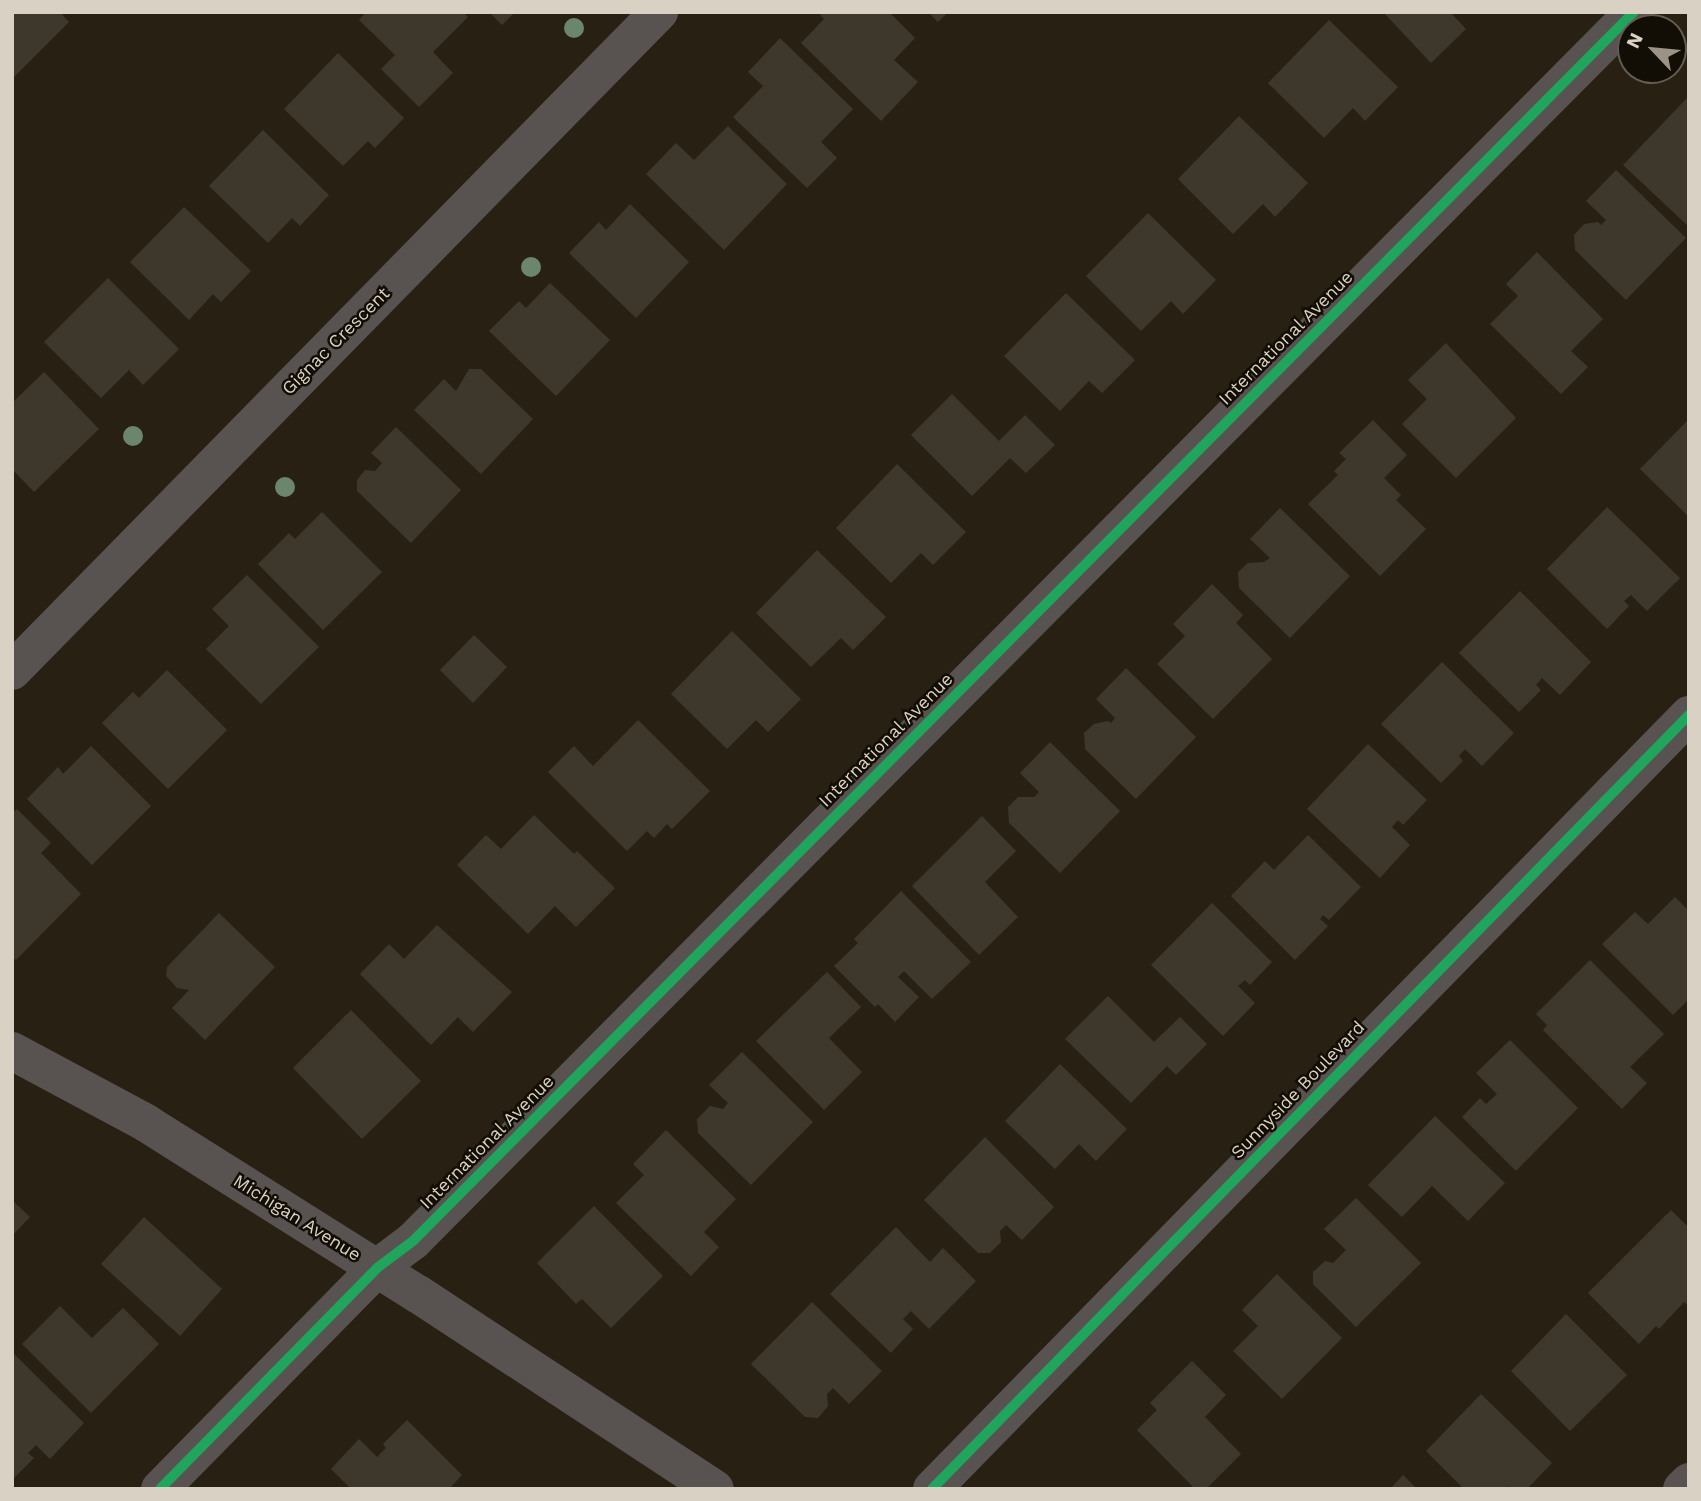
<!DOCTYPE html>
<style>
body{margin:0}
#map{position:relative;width:1701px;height:1501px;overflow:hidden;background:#282012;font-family:"Work Sans",sans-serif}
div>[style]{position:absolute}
.building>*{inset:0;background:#3e382c}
.minor>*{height:38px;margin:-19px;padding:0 19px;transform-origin:19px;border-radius:19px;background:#585351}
.tertiary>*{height:38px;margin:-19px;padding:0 19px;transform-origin:19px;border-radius:19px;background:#585351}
.cycleway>*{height:10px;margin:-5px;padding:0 5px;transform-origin:5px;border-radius:5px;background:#20a55d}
.trees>*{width:20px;height:20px;margin:-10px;border-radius:50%;background:#6b866c}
span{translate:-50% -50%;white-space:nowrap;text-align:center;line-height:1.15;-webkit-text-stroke:5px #130e05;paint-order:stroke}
.street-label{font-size:18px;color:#d9d1c3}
.frame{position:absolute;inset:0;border:14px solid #d9d1c3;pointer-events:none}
.north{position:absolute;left:1617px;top:14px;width:70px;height:70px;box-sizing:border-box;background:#130e05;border:2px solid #625c51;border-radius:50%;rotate:296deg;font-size:19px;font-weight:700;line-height:28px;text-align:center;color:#d9d1c3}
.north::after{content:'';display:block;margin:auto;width:24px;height:32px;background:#9b9385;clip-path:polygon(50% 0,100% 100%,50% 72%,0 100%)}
</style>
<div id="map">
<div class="building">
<i style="clip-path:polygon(12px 12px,60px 12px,69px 22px,12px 79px)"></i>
<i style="clip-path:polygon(366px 12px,463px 12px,468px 17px,433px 52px,453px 73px,419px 107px,381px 69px,395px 55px,359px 20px)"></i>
<i style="clip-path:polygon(489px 12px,515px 12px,502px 25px)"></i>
<i style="clip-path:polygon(818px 12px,889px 12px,915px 38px,894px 60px,918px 82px,881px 121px,801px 43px,824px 19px)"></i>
<i style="clip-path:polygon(928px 12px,948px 12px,938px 22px)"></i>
<i style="clip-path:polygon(1383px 12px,1450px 12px,1466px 29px,1431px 63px)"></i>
<i style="clip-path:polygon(1329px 20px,1398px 87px,1365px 121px,1353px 108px,1324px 138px,1268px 83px)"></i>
<i style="clip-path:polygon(780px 38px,853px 109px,821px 142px,837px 158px,807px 188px,733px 117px,763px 86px,748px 72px)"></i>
<i style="clip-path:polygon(338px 53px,404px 118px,375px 148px,368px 141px,343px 166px,284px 109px)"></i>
<i style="clip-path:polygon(1687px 98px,1689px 100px,1689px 227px,1623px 165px)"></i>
<i style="clip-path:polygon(1239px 116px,1308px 183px,1275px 217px,1263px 204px,1233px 234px,1178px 179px)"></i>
<i style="clip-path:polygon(728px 126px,787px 184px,724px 250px,646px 174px,676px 143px,694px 160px)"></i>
<i style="clip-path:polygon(263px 130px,329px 195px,300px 226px,292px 218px,268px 243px,209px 186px)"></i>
<i style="clip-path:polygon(1616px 170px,1686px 238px,1626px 300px,1575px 250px,1574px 235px,1584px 224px,1598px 222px,1601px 225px,1606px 220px,1586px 201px)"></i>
<i style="clip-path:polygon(630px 204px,689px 262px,636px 318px,569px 253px,599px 222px,606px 230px)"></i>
<i style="clip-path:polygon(184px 207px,251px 271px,221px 302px,213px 294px,189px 320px,130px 262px)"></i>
<i style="clip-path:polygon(1148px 213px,1216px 280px,1183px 314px,1171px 301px,1141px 331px,1086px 276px)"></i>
<i style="clip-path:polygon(1537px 252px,1603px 319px,1571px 351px,1588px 367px,1561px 394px,1490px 324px,1518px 296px,1506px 284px)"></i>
<i style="clip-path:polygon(108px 278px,179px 349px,143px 385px,129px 370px,101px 398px,44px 342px)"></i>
<i style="clip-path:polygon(550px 283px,610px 340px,556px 396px,489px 331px,519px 301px,526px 308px)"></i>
<i style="clip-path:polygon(1066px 293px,1135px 360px,1102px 393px,1089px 381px,1060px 411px,1004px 356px)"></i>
<i style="clip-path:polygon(1446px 343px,1516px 418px,1456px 478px,1402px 424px,1427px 399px,1408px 380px)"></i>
<i style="clip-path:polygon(469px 369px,481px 369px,533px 419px,481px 474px,414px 410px,444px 379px,456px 391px)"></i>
<i style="clip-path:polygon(44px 372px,99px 429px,34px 492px,12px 469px,12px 403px)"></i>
<i style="clip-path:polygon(952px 394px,999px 441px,1025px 415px,1055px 445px,1026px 473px,1010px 458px,972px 496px,911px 435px)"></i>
<i style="clip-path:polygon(1689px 419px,1689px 517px,1640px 469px)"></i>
<i style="clip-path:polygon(1373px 420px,1407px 455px,1384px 478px,1401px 495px,1396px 500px,1426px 529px,1380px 576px,1308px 504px,1338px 475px,1334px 471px,1346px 459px,1339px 453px)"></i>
<i style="clip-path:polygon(396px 427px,461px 490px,411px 543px,357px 491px,357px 480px,365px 470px,375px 471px,382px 463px,371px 453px)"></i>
<i style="clip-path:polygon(897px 464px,966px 532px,933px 565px,921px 553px,891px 583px,836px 528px)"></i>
<i style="clip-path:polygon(1607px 507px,1680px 578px,1647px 611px,1631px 595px,1624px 601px,1629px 606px,1607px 629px,1547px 569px)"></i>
<i style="clip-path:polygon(1280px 508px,1350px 576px,1290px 638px,1239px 588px,1238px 572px,1248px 563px,1264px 562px,1270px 558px,1250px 539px)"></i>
<i style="clip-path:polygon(322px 512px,382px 572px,323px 630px,258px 564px,289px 533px,295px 539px)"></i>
<i style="clip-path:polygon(817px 550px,886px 617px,853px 650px,841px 638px,811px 667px,756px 613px)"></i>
<i style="clip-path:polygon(247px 575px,319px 647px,261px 704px,206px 649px,229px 626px,212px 609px)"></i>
<i style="clip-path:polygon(1212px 584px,1243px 615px,1236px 623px,1272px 659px,1213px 719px,1157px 664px,1185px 636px,1173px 624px)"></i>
<i style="clip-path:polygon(1520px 591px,1591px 662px,1560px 695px,1542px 678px,1536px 685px,1541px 690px,1519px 712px,1459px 653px)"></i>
<i style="clip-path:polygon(732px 631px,801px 699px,768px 732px,756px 720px,727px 749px,671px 694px)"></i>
<i style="clip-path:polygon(474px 635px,507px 667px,473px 703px,440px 670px)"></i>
<i style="clip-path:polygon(1442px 662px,1514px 733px,1482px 766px,1465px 749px,1459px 756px,1463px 761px,1441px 783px,1381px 724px)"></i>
<i style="clip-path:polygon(1126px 668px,1196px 737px,1136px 799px,1085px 749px,1084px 733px,1094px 724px,1108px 721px,1111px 723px,1115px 718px,1096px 699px)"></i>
<i style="clip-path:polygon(167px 670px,227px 730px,168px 789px,102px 723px,133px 692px,139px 698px)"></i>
<i style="clip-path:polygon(638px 720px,710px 791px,672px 829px,667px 824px,654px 838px,647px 831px,627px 851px,548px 772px,574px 746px,593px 766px)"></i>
<i style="clip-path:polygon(1050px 742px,1120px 811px,1060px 873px,1009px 823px,1008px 807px,1018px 797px,1034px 797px,1039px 792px,1020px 773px)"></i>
<i style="clip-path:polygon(1368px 744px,1427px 800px,1403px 825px,1398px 820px,1392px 827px,1410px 845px,1380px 878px,1307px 809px)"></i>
<i style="clip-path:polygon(91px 746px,151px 806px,92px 865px,27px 799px,58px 767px,63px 774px)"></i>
<i style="clip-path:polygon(17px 809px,51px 843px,41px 853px,81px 894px,16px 960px,12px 957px,12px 813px)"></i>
<i style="clip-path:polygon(534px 815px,574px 854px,577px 851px,615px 888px,576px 927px,555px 906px,528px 934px,457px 865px,486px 835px,501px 849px)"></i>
<i style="clip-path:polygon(982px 816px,1016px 851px,985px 882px,1018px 917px,979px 955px,912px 886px)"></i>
<i style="clip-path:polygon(1308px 835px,1361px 887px,1329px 920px,1323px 915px,1320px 919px,1328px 926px,1295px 960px,1231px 896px,1265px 861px,1274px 870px)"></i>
<i style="clip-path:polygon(901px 891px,971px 962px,932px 999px,904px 971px,898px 977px,919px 997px,895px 1022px,878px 1004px,875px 1007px,834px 966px,858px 943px,854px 939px)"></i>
<i style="clip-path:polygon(1675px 897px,1689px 911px,1689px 999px,1673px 1015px,1602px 944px,1635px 912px,1648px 924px)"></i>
<i style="clip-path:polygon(1212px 903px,1272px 962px,1250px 985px,1245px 980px,1238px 986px,1255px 1003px,1223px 1036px,1151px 965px)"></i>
<i style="clip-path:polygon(219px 913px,275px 967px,205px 1040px,172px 1008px,189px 990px,177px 988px,166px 976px,167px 967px)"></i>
<i style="clip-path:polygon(437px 925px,512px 992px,473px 1032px,458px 1017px,431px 1045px,360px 974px,389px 944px,404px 959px)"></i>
<i style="clip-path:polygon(1590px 960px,1664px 1034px,1630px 1067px,1647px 1083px,1622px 1109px,1543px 1030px,1547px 1025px,1536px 1014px)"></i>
<i style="clip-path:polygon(827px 972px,861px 1007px,829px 1038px,862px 1072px,824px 1110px,756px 1041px)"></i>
<i style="clip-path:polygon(1108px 996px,1154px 1042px,1180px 1017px,1207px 1044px,1176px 1075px,1167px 1066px,1131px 1103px,1065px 1039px)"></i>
<i style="clip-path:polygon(351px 1010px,421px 1081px,362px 1139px,293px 1068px)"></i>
<i style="clip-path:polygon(1510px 1040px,1578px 1108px,1516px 1171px,1462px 1117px,1480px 1098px,1486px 1104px,1497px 1094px,1476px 1073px)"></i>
<i style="clip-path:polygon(742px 1052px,813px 1122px,751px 1185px,698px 1133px,697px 1119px,710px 1106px,723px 1109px,728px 1103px,709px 1085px)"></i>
<i style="clip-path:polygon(1060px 1064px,1127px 1129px,1096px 1161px,1079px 1144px,1055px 1169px,1005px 1121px)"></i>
<i style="clip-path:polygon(1435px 1116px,1505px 1183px,1468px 1221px,1432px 1186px,1402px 1217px,1368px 1185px)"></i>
<i style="clip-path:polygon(666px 1130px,736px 1199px,704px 1232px,719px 1247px,691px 1276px,616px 1203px,644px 1175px,633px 1164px)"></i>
<i style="clip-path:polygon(985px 1137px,1054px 1207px,1022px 1240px,1006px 1225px,1000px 1231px,1001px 1242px,990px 1253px,978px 1253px,924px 1200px)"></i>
<i style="clip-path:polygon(1356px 1198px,1421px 1263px,1356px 1327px,1313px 1284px,1313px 1272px,1325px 1261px,1333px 1263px,1346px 1250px,1324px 1229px)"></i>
<i style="clip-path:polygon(12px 1200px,30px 1217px,12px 1236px)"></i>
<i style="clip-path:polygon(594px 1206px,663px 1276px,611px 1328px,582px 1299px,576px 1304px,537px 1263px)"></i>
<i style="clip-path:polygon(1671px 1210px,1689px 1228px,1689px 1306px,1684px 1302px,1659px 1329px,1656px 1326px,1639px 1344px,1588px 1293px)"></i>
<i style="clip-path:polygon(144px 1217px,222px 1289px,180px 1336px,101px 1264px)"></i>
<i style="clip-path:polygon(896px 1227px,930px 1262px,943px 1248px,976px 1281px,929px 1329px,911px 1311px,903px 1319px,913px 1329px,891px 1353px,830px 1294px)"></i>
<i style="clip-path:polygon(1277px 1274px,1342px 1338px,1282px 1399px,1233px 1351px,1258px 1326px,1242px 1310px)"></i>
<i style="clip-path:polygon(812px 1302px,882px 1371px,849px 1404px,833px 1388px,827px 1394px,828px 1406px,818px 1418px,805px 1417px,751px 1364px)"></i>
<i style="clip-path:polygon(60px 1306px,92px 1338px,123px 1308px,159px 1344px,91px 1413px,22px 1344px)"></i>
<i style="clip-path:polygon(1566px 1314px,1627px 1375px,1570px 1431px,1511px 1371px)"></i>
<i style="clip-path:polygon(12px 1352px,84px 1423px,50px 1459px,36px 1445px,28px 1453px,34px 1458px,12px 1480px)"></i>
<i style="clip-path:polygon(1192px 1361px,1226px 1395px,1205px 1417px,1241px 1454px,1206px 1489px,1195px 1489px,1137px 1430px,1157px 1410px,1150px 1403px)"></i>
<i style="clip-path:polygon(1481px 1394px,1552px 1463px,1527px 1489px,1513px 1489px,1509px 1486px,1506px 1489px,1464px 1489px,1426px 1451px)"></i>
<i style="clip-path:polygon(407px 1420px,462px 1475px,449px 1489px,351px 1489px,331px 1469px,359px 1439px,377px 1457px,386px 1448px,383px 1444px)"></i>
<i style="clip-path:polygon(1403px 1475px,1417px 1489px,1390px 1489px)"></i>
</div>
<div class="minor">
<i style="left:12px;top:671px;width:924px;rotate:-45.53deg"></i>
<i style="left:160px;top:1489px;width:310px;rotate:-45.5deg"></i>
<i style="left:377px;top:1268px;width:45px;rotate:-36.9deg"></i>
<i style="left:413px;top:1241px;width:1732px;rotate:-45.19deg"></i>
<i style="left:932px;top:1489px;width:1083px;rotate:-45.64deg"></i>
<i style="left:1682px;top:1489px;width:10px;rotate:-45deg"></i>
</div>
<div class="tertiary">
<i style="left:12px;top:1051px;width:152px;rotate:28.2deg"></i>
<i style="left:146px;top:1123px;width:321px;rotate:32.2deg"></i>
<i style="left:418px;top:1294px;width:355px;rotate:33.3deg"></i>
</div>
<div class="cycleway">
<i style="left:160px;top:1489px;width:310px;rotate:-45.5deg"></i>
<i style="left:377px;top:1268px;width:45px;rotate:-36.9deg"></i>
<i style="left:413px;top:1241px;width:1732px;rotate:-45.19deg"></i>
<i style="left:932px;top:1489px;width:1083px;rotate:-45.64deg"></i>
</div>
<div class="trees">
<i style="left:574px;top:28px"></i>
<i style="left:531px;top:267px"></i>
<i style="left:133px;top:436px"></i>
<i style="left:285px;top:487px"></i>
</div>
<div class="street-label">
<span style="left:1286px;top:338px;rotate:-45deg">International Avenue</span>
<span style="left:336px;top:341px;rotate:-45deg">Gignac Crescent</span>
<span style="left:886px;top:740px;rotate:-45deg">International Avenue</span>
<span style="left:1298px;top:1090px;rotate:-46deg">Sunnyside Boulevard</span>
<span style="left:487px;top:1142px;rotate:-45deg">International Avenue</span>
<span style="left:297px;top:1218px;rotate:32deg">Michigan Avenue</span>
</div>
<div class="frame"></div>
<div class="north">N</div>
</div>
